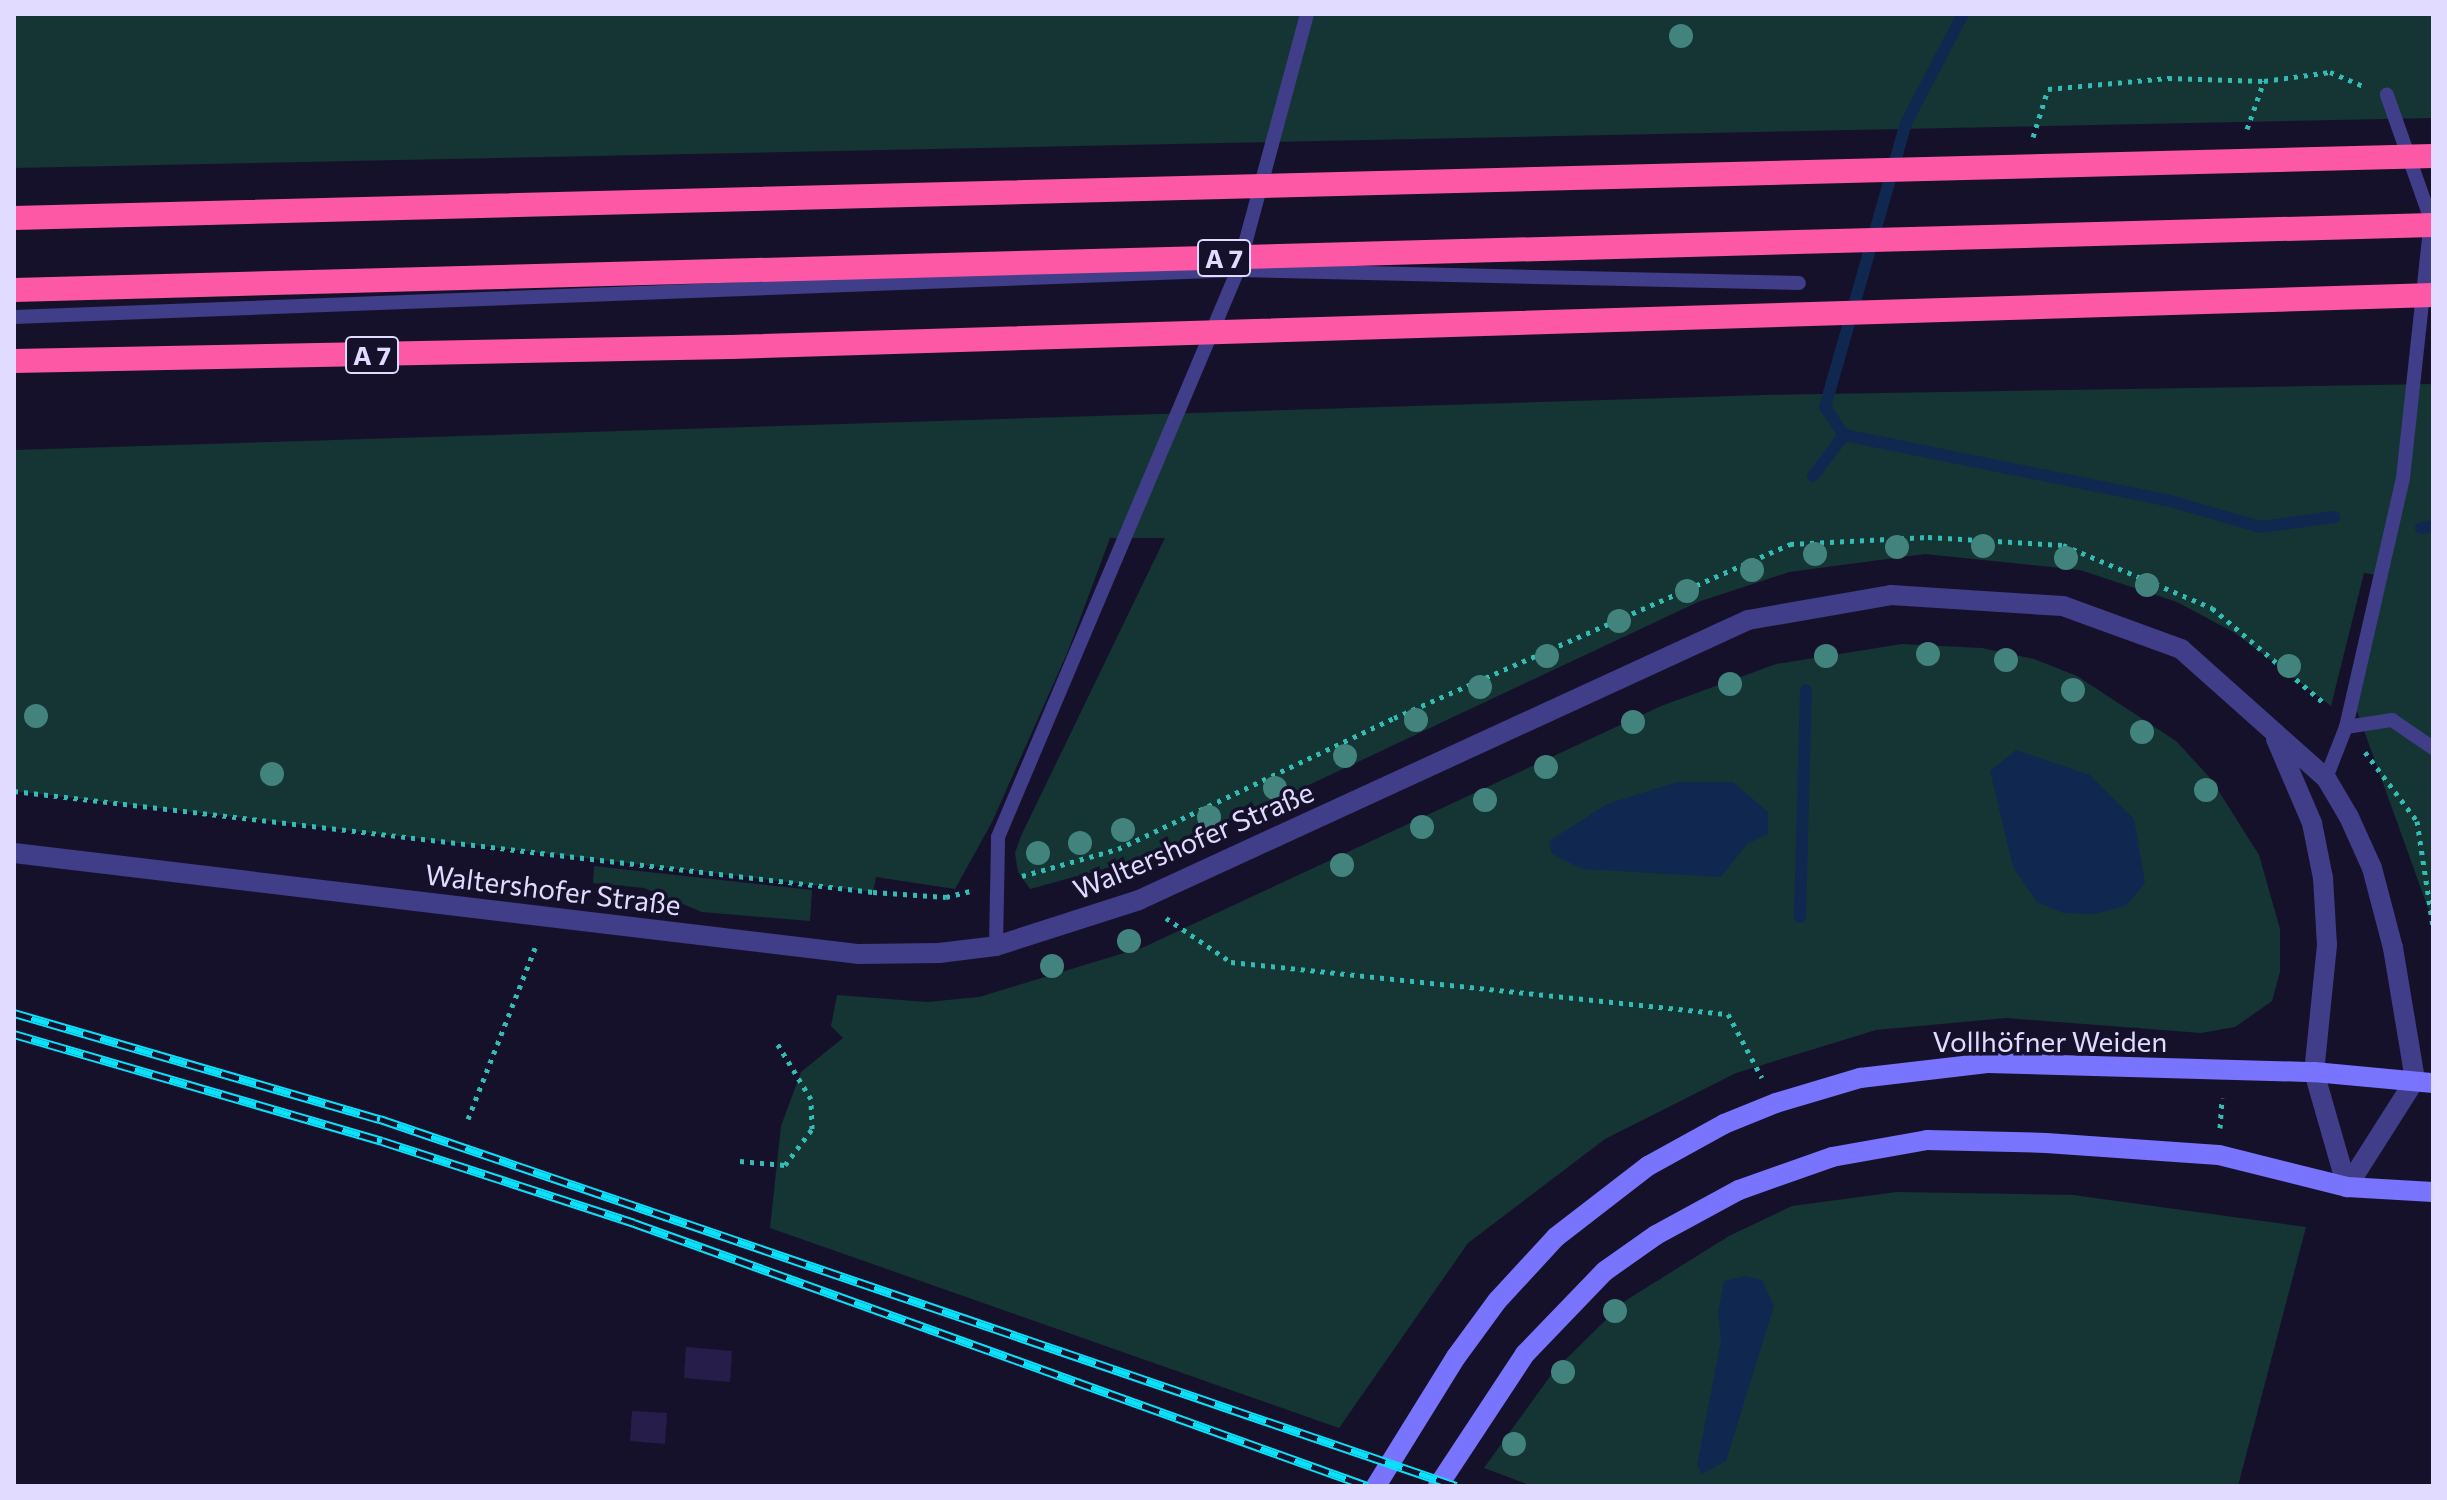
<!DOCTYPE html>
<meta charset="utf-8">
<style>
body{margin:0}
#map{position:relative;width:2447px;height:1500px;overflow:hidden;background:#16112b;font-family:Commissioner,sans-serif}
div>[style]{position:absolute}
.green>*{inset:0;background:#143534}
.water>*{inset:0;background:#102850}
.stream>*{height:12px;margin:-6px;padding:0 6px;transform-origin:6px;border-radius:6px;background:#102850}
.building>*{inset:0;background:#271d4b}
.path>*{height:5px;margin-top:-2.5px;transform-origin:0;background:repeating-linear-gradient(90deg,#32bcb4 0 4px,transparent 0 10px)}
.lane>*{height:14px;margin:-7px;padding:0 7px;transform-origin:7px;border-radius:7px;background:#403d89}
.street>*{height:20px;margin:-10px;padding:0 10px;transform-origin:10px;border-radius:10px;background:#403d89}
.secondary>*{height:20px;margin:-10px;padding:0 10px;transform-origin:10px;border-radius:10px;background:#7874fd}
.highway>*{height:24px;margin:-12px;padding:0 12px;transform-origin:12px;border-radius:12px;background:#fd58a6}
.rail>*{height:9px;margin-top:-4.5px;transform-origin:0;background:repeating-linear-gradient(90deg,#16112b 0 18px,#0ae2fc 0 36px);box-sizing:border-box;border-block:2px solid #0ae2fc}
.highway-bridge>*{height:24px;margin:-12px;padding:0 12px;transform-origin:12px;border-radius:12px;background:#fd58a6}
.trees>*{width:24px;height:24px;margin:-12px;border-radius:50%;background:#42837e}
span{translate:-50% -50%;white-space:nowrap;text-align:center;line-height:1.15;-webkit-text-stroke:7px #16112b;paint-order:stroke}
.shield-label span{padding:2px 6px;background:#16112b;border:2px solid;border-radius:6px;-webkit-text-stroke-width:0}
.shield-label{font-size:26px;color:#e0dbff;font-weight:700}
.street-label{font-size:28px;color:#e0dbff}
.frame{position:absolute;inset:0;border:16px solid #e0dbff;pointer-events:none}
</style>
<div id="map">
<div class="green">
<i style="clip-path:polygon(14px 14px,2433px 14px,2433px 118px,14px 168px)"></i>
<i style="clip-path:polygon(2433px 384px,2433px 922px,2353px 700px,2377px 575px,2364px 573px,2331px 706px,2235px 633px,2177px 602px,2080px 570px,1925px 554px,1789px 572px,1698px 602px,1262px 807px,1136px 860px,1030px 889px,1018px 872px,1015px 853px,1021px 836px,1165px 538px,1110px 538px,1068px 651px,992px 822px,955px 889px,876px 877px,873px 892px,14px 791px,14px 450px,1765px 395px)"></i>
<i style="clip-path:polygon(1902px 644px,1982px 648px,2034px 659px,2077px 676px,2176px 741px,2211px 779px,2259px 855px,2280px 929px,2280px 972px,2272px 1001px,2235px 1027px,2201px 1033px,2006px 1018px,1876px 1030px,1736px 1073px,1605px 1139px,1468px 1243px,1339px 1428px,770px 1228px,781px 1126px,801px 1072px,843px 1038px,831px 1026px,837px 995px,927px 1002px,979px 997px,1144px 947px,1661px 706px,1776px 664px)"></i>
<i style="clip-path:polygon(594px 866px,812px 890px,810px 921px,702px 912px,644px 888px,593px 883px)"></i>
<i style="clip-path:polygon(1897px 1192px,2073px 1195px,2306px 1227px,2238px 1486px,1532px 1486px,1484px 1468px,1554px 1371px,1625px 1301px,1729px 1236px,1792px 1206px)"></i>
</div>
<div class="water">
<i style="clip-path:polygon(2016px 750px,2090px 775px,2134px 819px,2145px 883px,2126px 906px,2094px 914px,2063px 913px,2037px 902px,2013px 867px,1990px 771px)"></i>
<i style="clip-path:polygon(1677px 782px,1733px 782px,1768px 812px,1768px 834px,1747px 844px,1721px 877px,1582px 869px,1552px 854px,1549px 841px,1607px 804px)"></i>
<i style="clip-path:polygon(1745px 1276px,1762px 1280px,1774px 1306px,1726px 1461px,1702px 1474px,1697px 1465px,1721px 1340px,1718px 1313px,1724px 1281px)"></i>
</div>
<div class="stream">
<i style="left:1844px;top:435px;width:34px;rotate:-124deg"></i>
<i style="left:1825px;top:407px;width:295px;rotate:-74.1deg"></i>
<i style="left:1906px;top:123px;width:123px;rotate:-62.4deg"></i>
<i style="left:1813px;top:476px;width:51px;rotate:-52.9deg"></i>
<i style="left:1844px;top:435px;width:329px;rotate:11.4deg"></i>
<i style="left:2167px;top:500px;width:97px;rotate:16.2deg"></i>
<i style="left:2260px;top:527px;width:75px;rotate:-7.7deg"></i>
<i style="left:2421px;top:528px;width:12px;rotate:-9deg"></i>
<i style="left:1800px;top:917px;width:227px;rotate:-88.5deg"></i>
</div>
<div class="building">
<i style="clip-path:polygon(686px 1347px,732px 1351px,730px 1382px,684px 1378px)"></i>
<i style="clip-path:polygon(632px 1411px,667px 1413px,665px 1444px,630px 1441px)"></i>
</div>
<div class="path">
<i style="left:2247px;top:129px;width:51px;rotate:-70.5deg"></i>
<i style="left:2033px;top:137px;width:50px;rotate:-72.6deg"></i>
<i style="left:2048px;top:89px;width:121px;rotate:-5.2deg"></i>
<i style="left:2168px;top:78px;width:96px;rotate:1.8deg"></i>
<i style="left:2264px;top:81px;width:67px;rotate:-7.8deg"></i>
<i style="left:2330px;top:72px;width:36px;rotate:23deg"></i>
<i style="left:2365px;top:752px;width:86px;rotate:53deg"></i>
<i style="left:2417px;top:821px;width:107px;rotate:81.4deg"></i>
<i style="left:14px;top:791px;width:865px;rotate:6.71deg"></i>
<i style="left:873px;top:892px;width:73px;rotate:3.9deg"></i>
<i style="left:946px;top:897px;width:25px;rotate:-14deg"></i>
<i style="left:1022px;top:876px;width:100px;rotate:-15.7deg"></i>
<i style="left:1118px;top:849px;width:306px;rotate:-25.4deg"></i>
<i style="left:1394px;top:718px;width:433px;rotate:-23.7deg"></i>
<i style="left:1790px;top:544px;width:138px;rotate:-2.9deg"></i>
<i style="left:1928px;top:537px;width:135px;rotate:3.4deg"></i>
<i style="left:2063px;top:545px;width:162px;rotate:22.9deg"></i>
<i style="left:2212px;top:608px;width:148px;rotate:40.3deg"></i>
<i style="left:1166px;top:918px;width:78px;rotate:34.1deg"></i>
<i style="left:1231px;top:962px;width:500px;rotate:6deg"></i>
<i style="left:1728px;top:1014px;width:72px;rotate:62deg"></i>
<i style="left:468px;top:1119px;width:189px;rotate:-68.6deg"></i>
<i style="left:2220px;top:1128px;width:30px;rotate:-86deg"></i>
<i style="left:740px;top:1161px;width:45px;rotate:5.1deg"></i>
<i style="left:785px;top:1165px;width:45px;rotate:-53.1deg"></i>
<i style="left:812px;top:1129px;width:30px;rotate:-92deg"></i>
<i style="left:811px;top:1099px;width:66px;rotate:-121.3deg"></i>
</div>
<div class="lane">
<i style="left:14px;top:317px;width:1225px;rotate:-2.2deg"></i>
<i style="left:1238px;top:270px;width:561px;rotate:1.33deg"></i>
<i style="left:2346px;top:727px;width:47px;rotate:-8.7deg"></i>
<i style="left:2392px;top:720px;width:50px;rotate:34.3deg"></i>
<i style="left:2326px;top:778px;width:55px;rotate:-68.6deg"></i>
<i style="left:2346px;top:727px;width:255px;rotate:-77.1deg"></i>
<i style="left:2403px;top:478px;width:260px;rotate:-83.8deg"></i>
<i style="left:2431px;top:220px;width:133px;rotate:-109.4deg"></i>
<i style="left:996px;top:946px;width:109px;rotate:-88.9deg"></i>
<i style="left:998px;top:837px;width:616px;rotate:-67.06deg"></i>
<i style="left:1238px;top:270px;width:265px;rotate:-74.9deg"></i>
</div>
<div class="street">
<i style="left:2276px;top:739px;width:91px;rotate:66.8deg"></i>
<i style="left:2312px;top:823px;width:56px;rotate:78.7deg"></i>
<i style="left:2323px;top:878px;width:67px;rotate:86.6deg"></i>
<i style="left:2327px;top:945px;width:128px;rotate:95.8deg"></i>
<i style="left:2314px;top:1072px;width:120px;rotate:74deg"></i>
<i style="left:14px;top:853px;width:851px;rotate:6.82deg"></i>
<i style="left:859px;top:954px;width:80px;rotate:-0.7deg"></i>
<i style="left:939px;top:953px;width:57px;rotate:-7deg"></i>
<i style="left:996px;top:946px;width:150px;rotate:-17.8deg"></i>
<i style="left:1139px;top:900px;width:670px;rotate:-24.69deg"></i>
<i style="left:1748px;top:620px;width:145px;rotate:-9.9deg"></i>
<i style="left:1891px;top:595px;width:172px;rotate:3.7deg"></i>
<i style="left:2063px;top:606px;width:126px;rotate:20deg"></i>
<i style="left:2181px;top:649px;width:194px;rotate:41.7deg"></i>
<i style="left:2326px;top:778px;width:45px;rotate:59.5deg"></i>
<i style="left:2349px;top:817px;width:56px;rotate:65.7deg"></i>
<i style="left:2372px;top:868px;width:83px;rotate:75.3deg"></i>
<i style="left:2393px;top:948px;width:134px;rotate:80.5deg"></i>
<i style="left:2415px;top:1080px;width:127px;rotate:122.4deg"></i>
</div>
<div class="secondary">
<i style="left:1376px;top:1486px;width:152px;rotate:-58.2deg"></i>
<i style="left:1456px;top:1357px;width:69px;rotate:-53.8deg"></i>
<i style="left:1497px;top:1301px;width:87px;rotate:-47.3deg"></i>
<i style="left:1556px;top:1237px;width:116px;rotate:-37.7deg"></i>
<i style="left:1648px;top:1166px;width:87px;rotate:-28.9deg"></i>
<i style="left:1724px;top:1124px;width:56px;rotate:-22deg"></i>
<i style="left:1776px;top:1103px;width:88px;rotate:-16.6deg"></i>
<i style="left:1860px;top:1078px;width:128px;rotate:-6.7deg"></i>
<i style="left:1987px;top:1063px;width:327px;rotate:1.6deg"></i>
<i style="left:2314px;top:1072px;width:120px;rotate:5.3deg"></i>
<i style="left:1438px;top:1486px;width:158px;rotate:-56.6deg"></i>
<i style="left:1525px;top:1354px;width:115px;rotate:-46.1deg"></i>
<i style="left:1605px;top:1271px;width:62px;rotate:-35.2deg"></i>
<i style="left:1656px;top:1235px;width:94px;rotate:-28.5deg"></i>
<i style="left:1739px;top:1190px;width:99px;rotate:-19.5deg"></i>
<i style="left:1832px;top:1157px;width:97px;rotate:-10.1deg"></i>
<i style="left:1927px;top:1140px;width:119px;rotate:1.4deg"></i>
<i style="left:2046px;top:1143px;width:173px;rotate:4deg"></i>
<i style="left:2219px;top:1155px;width:132px;rotate:14deg"></i>
<i style="left:2347px;top:1187px;width:86px;rotate:3.3deg"></i>
</div>
<div class="highway">
<i style="left:14px;top:361px;width:717px;rotate:-1.12deg"></i>
</div>
<div class="rail">
<i style="left:14px;top:1013px;width:381px;rotate:16.2deg"></i>
<i style="left:380px;top:1119px;width:1137px;rotate:18.83deg"></i>
<i style="left:14px;top:1034px;width:383px;rotate:16.2deg"></i>
<i style="left:382px;top:1141px;width:265px;rotate:18deg"></i>
<i style="left:634px;top:1223px;width:779px;rotate:19.74deg"></i>
</div>
<div class="highway-bridge">
<i style="left:14px;top:218px;width:2420px;rotate:-1.47deg"></i>
<i style="left:14px;top:290px;width:2420px;rotate:-1.54deg"></i>
<i style="left:731px;top:347px;width:1703px;rotate:-1.75deg"></i>
</div>
<div class="trees">
<i style="left:1681px;top:36px"></i>
<i style="left:1983px;top:546px"></i>
<i style="left:1897px;top:547px"></i>
<i style="left:1815px;top:554px"></i>
<i style="left:2066px;top:558px"></i>
<i style="left:1752px;top:570px"></i>
<i style="left:2147px;top:585px"></i>
<i style="left:1687px;top:591px"></i>
<i style="left:1619px;top:621px"></i>
<i style="left:1928px;top:654px"></i>
<i style="left:1547px;top:656px"></i>
<i style="left:1826px;top:656px"></i>
<i style="left:2006px;top:660px"></i>
<i style="left:2289px;top:666px"></i>
<i style="left:1730px;top:684px"></i>
<i style="left:1480px;top:687px"></i>
<i style="left:2073px;top:690px"></i>
<i style="left:36px;top:716px"></i>
<i style="left:1416px;top:720px"></i>
<i style="left:1633px;top:722px"></i>
<i style="left:2142px;top:732px"></i>
<i style="left:1345px;top:756px"></i>
<i style="left:1546px;top:767px"></i>
<i style="left:272px;top:774px"></i>
<i style="left:1275px;top:788px"></i>
<i style="left:2206px;top:790px"></i>
<i style="left:1485px;top:800px"></i>
<i style="left:1209px;top:817px"></i>
<i style="left:1422px;top:827px"></i>
<i style="left:1123px;top:830px"></i>
<i style="left:1080px;top:843px"></i>
<i style="left:1038px;top:853px"></i>
<i style="left:1342px;top:865px"></i>
<i style="left:1129px;top:941px"></i>
<i style="left:1052px;top:966px"></i>
<i style="left:1615px;top:1311px"></i>
<i style="left:1563px;top:1372px"></i>
<i style="left:1514px;top:1444px"></i>
</div>
<div class="shield-label">
<span style="left:1224px;top:258px">A 7</span>
<span style="left:372px;top:355px">A 7</span>
</div>
<div class="street-label">
<span style="left:1193px;top:840px;rotate:-23deg">Waltershofer Straße</span>
<span style="left:553px;top:889px;rotate:7deg">Waltershofer Straße</span>
<span style="left:2050px;top:1041px">Vollhöfner Weiden</span>
</div>
<div class="frame"></div>
</div>
